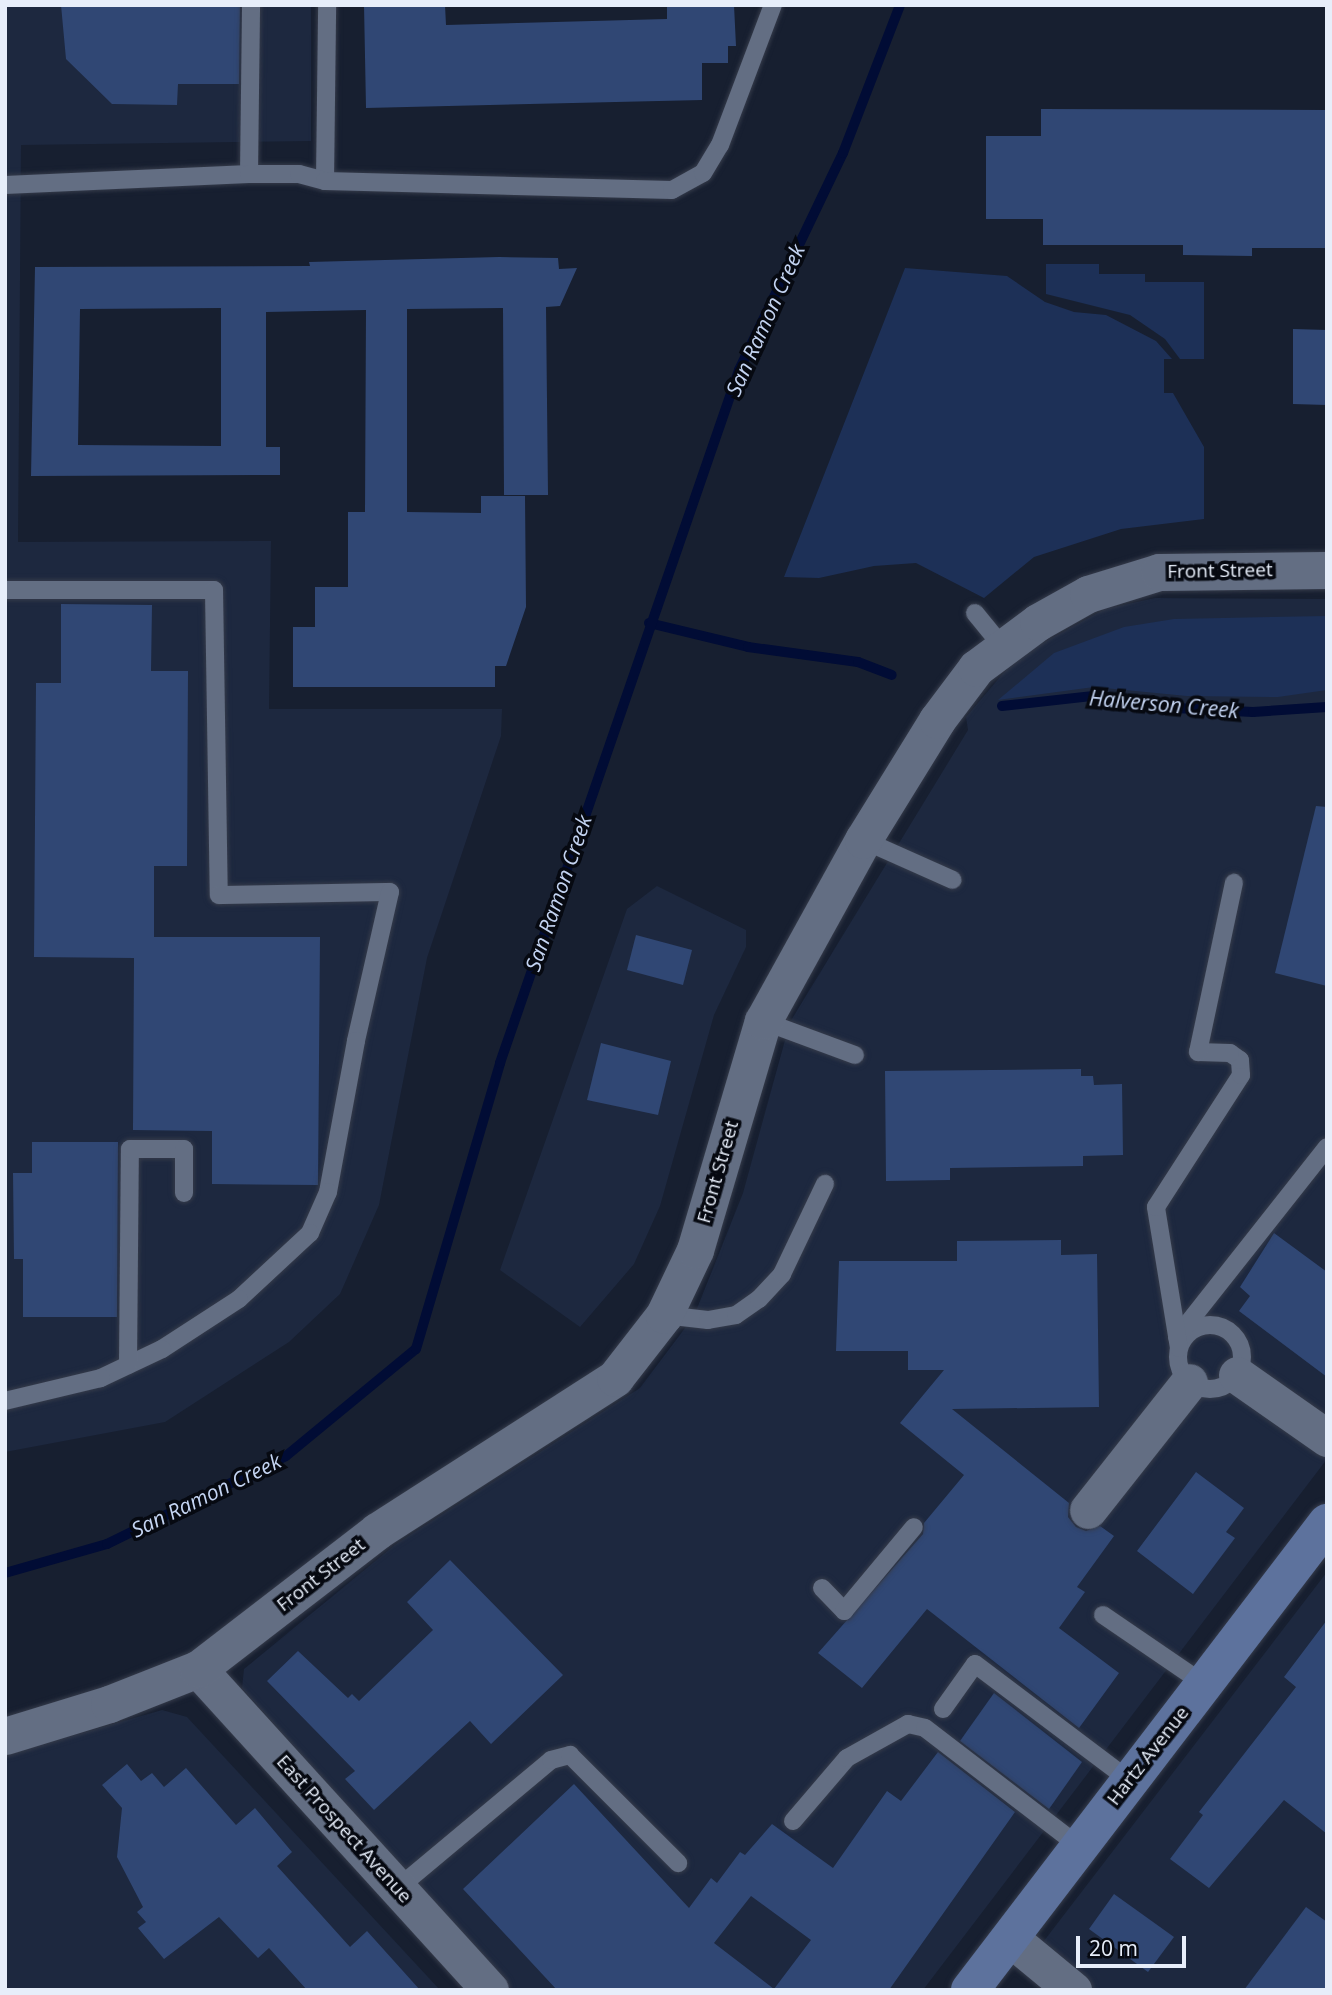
<!DOCTYPE html>
<style>
body{margin:0}
#map{position:relative;width:1332px;height:1995px;overflow:hidden;background:#171f30;font-family:"Open Sans",sans-serif}
div>[style]{position:absolute}
.built>*{inset:0;background:#1d283f}
.green>*{inset:0;background:#1d3057}
.stream>*{height:10px;margin:-5px;padding:0 5px;transform-origin:5px;border-radius:5px;background:#010c35}
.building>*{inset:0;background:#304774}
.roads{filter:drop-shadow(0 0 2px #353b4a) drop-shadow(0 0 2px #353b4a)}
.lane>*{height:18px;margin:-9px;padding:0 9px;transform-origin:9px;border-radius:9px;background:#636e83}
.lane>.ring{margin:-9px;padding:0;box-sizing:content-box;background:none;border:18px solid #636e83;border-radius:50%}
.street>*{height:37px;margin:-18.5px;padding:0 18.5px;transform-origin:18.5px;border-radius:18.5px;background:#636e83}
.secondary>*{height:38px;margin:-19px;padding:0 19px;transform-origin:19px;border-radius:19px;background:#5d729d}
span{translate:-50% -50%;white-space:nowrap;text-align:center;line-height:1.15;-webkit-text-stroke:7px #060911;paint-order:stroke}
.street-label{font-size:19px;color:#e7eefa}
.water-label{font-size:21px;color:#c4d4f2;font-style:italic}
.frame{position:absolute;inset:0;border:7px solid #e7eefa;pointer-events:none}
.scale{position:absolute;left:1076px;top:1936px;width:110px;height:32px;box-sizing:border-box;border:4px solid #e7eefa;border-top:0;padding-left:9px;font-size:21px;line-height:24px;white-space:nowrap;color:#e7eefa;-webkit-text-stroke:5px #060911;paint-order:stroke}
</style>
<div id="map">
<div class="built">
<i style="clip-path:polygon(5px 5px,311px 5px,311px 141px,21px 145px,18px 542px,271px 541px,269px 709px,502px 709px,501px 736px,427px 958px,379px 1205px,340px 1294px,289px 1342px,165px 1422px,5px 1452px)"></i>
<i style="clip-path:polygon(1155px 598px,1327px 599px,1327px 1459px,923px 1990px,510px 1990px,242px 1688px,244px 1669px,396px 1544px,640px 1388px,694px 1316px,743px 1193px,790px 1022px,968px 730px,966px 717px,1017px 657px,1105px 609px)"></i>
<i style="clip-path:polygon(657px 886px,746px 930px,746px 947px,714px 1015px,660px 1206px,634px 1264px,580px 1327px,500px 1270px,627px 909px)"></i>
<i style="clip-path:polygon(1327px 1572px,1327px 1990px,1089px 1990px,1037px 1950px)"></i>
<i style="clip-path:polygon(162px 1710px,187px 1717px,440px 1990px,5px 1990px,5px 1755px)"></i>
</div>
<div class="green">
<i style="clip-path:polygon(1046px 264px,1099px 264px,1099px 274px,1145px 274px,1145px 282px,1204px 282px,1204px 359px,1180px 359px,1165px 339px,1130px 315px,1046px 294px)"></i>
<i style="clip-path:polygon(905px 268px,1007px 276px,1045px 302px,1074px 312px,1106px 315px,1156px 341px,1172px 359px,1164px 359px,1164px 393px,1173px 393px,1204px 447px,1204px 519px,1121px 529px,1034px 557px,984px 598px,916px 563px,874px 566px,819px 578px,784px 577px)"></i>
<i style="clip-path:polygon(1327px 616px,1327px 690px,1278px 697px,1187px 696px,1094px 687px,998px 700px,1054px 653px,1124px 627px,1174px 619px)"></i>
</div>
<div class="stream">
<i style="left:649px;top:623px;width:102px;rotate:13.6deg"></i>
<i style="left:748px;top:647px;width:111px;rotate:7.8deg"></i>
<i style="left:858px;top:662px;width:36px;rotate:21deg"></i>
<i style="left:1002px;top:706px;width:92px;rotate:-6.3deg"></i>
<i style="left:1093px;top:696px;width:84px;rotate:8.2deg"></i>
<i style="left:1176px;top:708px;width:77px;rotate:3deg"></i>
<i style="left:1253px;top:712px;width:74px;rotate:-3.9deg"></i>
<i style="left:5px;top:1573px;width:106px;rotate:-15.9deg"></i>
<i style="left:107px;top:1544px;width:199px;rotate:-26.2deg"></i>
<i style="left:286px;top:1456px;width:168px;rotate:-39.5deg"></i>
<i style="left:416px;top:1349px;width:298px;rotate:-73.6deg"></i>
<i style="left:500px;top:1063px;width:733px;rotate:-70.97deg"></i>
<i style="left:739px;top:370px;width:241px;rotate:-64.4deg"></i>
<i style="left:843px;top:153px;width:159px;rotate:-68.9deg"></i>
</div>
<div class="building">
<i style="clip-path:polygon(61px 5px,240px 5px,239px 84px,178px 84px,177px 105px,112px 104px,66px 59px)"></i>
<i style="clip-path:polygon(364px 5px,445px 5px,446px 25px,667px 19px,667px 5px,734px 5px,736px 46px,728px 46px,728px 63px,702px 63px,702px 100px,366px 108px)"></i>
<i style="clip-path:polygon(1041px 109px,1327px 110px,1327px 248px,1252px 248px,1252px 256px,1183px 255px,1183px 245px,1043px 245px,1043px 219px,986px 219px,986px 136px,1041px 136px)"></i>
<i style="clip-path:polygon(evenodd,499px 257px,558px 258px,559px 269px,577px 268px,560px 306px,546px 307px,548px 495px,504px 495px,503px 308px,407px 309px,407px 512px,481px 513px,481px 496px,525px 496px,526px 607px,506px 666px,495px 666px,495px 687px,293px 687px,293px 627px,315px 627px,315px 587px,348px 587px,348px 512px,365px 512px,366px 310px,266px 312px,266px 447px,280px 447px,280px 475px,31px 476px,35px 267px,310px 266px,309px 262px,499px 257px,221px 308px,221px 446px,78px 445px,80px 309px,221px 308px)"></i>
<i style="clip-path:polygon(1293px 329px,1327px 330px,1327px 405px,1293px 404px)"></i>
<i style="clip-path:polygon(61px 604px,152px 605px,151px 671px,188px 671px,187px 866px,154px 866px,154px 937px,320px 937px,318px 1185px,212px 1184px,212px 1131px,133px 1130px,134px 958px,34px 957px,36px 683px,61px 683px)"></i>
<i style="clip-path:polygon(1316px 806px,1327px 807px,1327px 986px,1275px 973px)"></i>
<i style="clip-path:polygon(636px 935px,692px 950px,683px 985px,627px 970px)"></i>
<i style="clip-path:polygon(601px 1043px,671px 1061px,658px 1115px,587px 1100px)"></i>
<i style="clip-path:polygon(1081px 1069px,1081px 1076px,1093px 1076px,1094px 1085px,1122px 1084px,1123px 1155px,1083px 1156px,1083px 1166px,950px 1168px,950px 1180px,886px 1181px,885px 1071px)"></i>
<i style="clip-path:polygon(32px 1142px,118px 1142px,117px 1317px,23px 1317px,23px 1259px,14px 1259px,13px 1173px,32px 1173px)"></i>
<i style="clip-path:polygon(1274px 1233px,1327px 1272px,1327px 1377px,1239px 1311px,1250px 1296px,1240px 1287px)"></i>
<i style="clip-path:polygon(1061px 1240px,1061px 1255px,1097px 1254px,1099px 1407px,952px 1409px,1069px 1503px,1068px 1517px,1076px 1527px,1086px 1531px,1100px 1526px,1114px 1536px,1077px 1587px,1085px 1592px,1059px 1628px,1119px 1673px,1079px 1728px,927px 1609px,862px 1688px,818px 1653px,923px 1534px,924px 1523px,964px 1475px,900px 1423px,944px 1370px,908px 1370px,908px 1351px,836px 1351px,839px 1261px,957px 1261px,957px 1241px)"></i>
<i style="clip-path:polygon(1196px 1472px,1244px 1508px,1226px 1532px,1235px 1538px,1193px 1594px,1137px 1551px)"></i>
<i style="clip-path:polygon(450px 1560px,563px 1675px,491px 1744px,470px 1721px,374px 1810px,345px 1779px,355px 1771px,267px 1681px,298px 1651px,348px 1698px,352px 1694px,359px 1701px,433px 1630px,407px 1602px)"></i>
<i style="clip-path:polygon(1327px 1620px,1327px 1834px,1284px 1800px,1209px 1888px,1170px 1859px,1203px 1815px,1199px 1812px,1296px 1687px,1284px 1677px)"></i>
<i style="clip-path:polygon(994px 1693px,1082px 1762px,1049px 1809px,960px 1741px)"></i>
<i style="clip-path:polygon(evenodd,938px 1752px,1015px 1812px,889px 1990px,557px 1990px,463px 1889px,574px 1784px,689px 1908px,711px 1878px,717px 1883px,740px 1852px,745px 1855px,772px 1824px,833px 1868px,887px 1791px,901px 1801px,938px 1752px,751px 1896px,811px 1940px,774px 1989px,714px 1943px,751px 1896px)"></i>
<i style="clip-path:polygon(127px 1764px,141px 1781px,152px 1773px,164px 1787px,186px 1768px,236px 1825px,255px 1808px,292px 1852px,277px 1866px,350px 1947px,367px 1931px,420px 1990px,307px 1990px,269px 1948px,258px 1958px,219px 1917px,164px 1959px,138px 1928px,146px 1922px,137px 1912px,143px 1907px,117px 1857px,122px 1808px,102px 1785px)"></i>
<i style="clip-path:polygon(1114px 1894px,1174px 1937px,1148px 1972px,1089px 1929px)"></i>
<i style="clip-path:polygon(1306px 1907px,1327px 1922px,1327px 1990px,1244px 1990px)"></i>
</div>
<div class="roads">
<div class="lane">
<i style="left:249px;top:174px;width:169px;rotate:-89.3deg"></i>
<i style="left:325px;top:181px;width:176px;rotate:-89.3deg"></i>
<i style="left:5px;top:185px;width:244px;rotate:-2.6deg"></i>
<i style="left:249px;top:174px;width:50px"></i>
<i style="left:299px;top:174px;width:27px;rotate:15deg"></i>
<i style="left:325px;top:181px;width:347px;rotate:1.5deg"></i>
<i style="left:672px;top:190px;width:35px;rotate:-29deg"></i>
<i style="left:703px;top:173px;width:33px;rotate:-59deg"></i>
<i style="left:720px;top:145px;width:150px;rotate:-69.3deg"></i>
<i style="left:5px;top:590px;width:209px"></i>
<i style="left:214px;top:590px;width:305px;rotate:89.1deg"></i>
<i style="left:219px;top:895px;width:171px;rotate:-1deg"></i>
<i style="left:390px;top:892px;width:153px;rotate:102.9deg"></i>
<i style="left:356px;top:1041px;width:154px;rotate:100.5deg"></i>
<i style="left:328px;top:1192px;width:45px;rotate:113.7deg"></i>
<i style="left:310px;top:1233px;width:97px;rotate:137.1deg"></i>
<i style="left:239px;top:1299px;width:92px;rotate:147deg"></i>
<i style="left:162px;top:1349px;width:68px;rotate:154.6deg"></i>
<i style="left:101px;top:1378px;width:99px;rotate:166.5deg"></i>
<i style="left:975px;top:613px;width:43px;rotate:50.7deg"></i>
<i style="left:863px;top:840px;width:98px;rotate:24deg"></i>
<i style="left:763px;top:1021px;width:98px;rotate:20.3deg"></i>
<i style="left:664px;top:1315px;width:44px;rotate:6.5deg"></i>
<i style="left:708px;top:1320px;width:28px;rotate:-10deg"></i>
<i style="left:736px;top:1315px;width:28px;rotate:-35deg"></i>
<i style="left:759px;top:1299px;width:34px;rotate:-47deg"></i>
<i style="left:782px;top:1274px;width:100px;rotate:-64.5deg"></i>
<i class="ring" style="left:1178px;top:1325px;width:46px;height:46px"></i>
<i style="left:1177px;top:1337px;width:242px;rotate:-51.7deg"></i>
<i style="left:1179px;top:1348px;width:143px;rotate:-99.3deg"></i>
<i style="left:1156px;top:1207px;width:157px;rotate:-57.2deg"></i>
<i style="left:1241px;top:1075px;width:15px;rotate:-94deg"></i>
<i style="left:1240px;top:1060px;width:12px;rotate:-145deg"></i>
<i style="left:1230px;top:1053px;width:32px;rotate:-178deg"></i>
<i style="left:1198px;top:1052px;width:173px;rotate:-78deg"></i>
<i style="left:128px;top:1365px;width:216px;rotate:-89.5deg"></i>
<i style="left:130px;top:1149px;width:54px"></i>
<i style="left:184px;top:1149px;width:44px;rotate:90deg"></i>
<i style="left:822px;top:1588px;width:32px;rotate:46deg"></i>
<i style="left:844px;top:1611px;width:109px;rotate:-50.2deg"></i>
<i style="left:1103px;top:1615px;width:122px;rotate:34.3deg"></i>
<i style="left:943px;top:1709px;width:55px;rotate:-54.6deg"></i>
<i style="left:975px;top:1664px;width:193px;rotate:37deg"></i>
<i style="left:793px;top:1821px;width:83px;rotate:-49.4deg"></i>
<i style="left:847px;top:1758px;width:70px;rotate:-29.1deg"></i>
<i style="left:908px;top:1724px;width:17px;rotate:13deg"></i>
<i style="left:925px;top:1728px;width:195px;rotate:37.5deg"></i>
<i style="left:398px;top:1888px;width:199px;rotate:-39.9deg"></i>
<i style="left:551px;top:1760px;width:20px;rotate:-15deg"></i>
<i style="left:570px;top:1755px;width:153px;rotate:45deg"></i>
</div>
<div class="street">
<i style="left:1237px;top:1375px;width:110px;rotate:35deg"></i>
<i style="left:1088px;top:1510px;width:163px;rotate:-51.7deg"></i>
<i style="left:198px;top:1669px;width:434px;rotate:47.7deg"></i>
<i style="left:5px;top:1736px;width:109px;rotate:-17.1deg"></i>
<i style="left:109px;top:1704px;width:96px;rotate:-21.5deg"></i>
<i style="left:198px;top:1669px;width:226px;rotate:-37.6deg"></i>
<i style="left:377px;top:1531px;width:283px;rotate:-32.7deg"></i>
<i style="left:615px;top:1378px;width:80px;rotate:-52.1deg"></i>
<i style="left:664px;top:1315px;width:72px;rotate:-64.5deg"></i>
<i style="left:695px;top:1250px;width:239px;rotate:-73.5deg"></i>
<i style="left:763px;top:1021px;width:207px;rotate:-61.1deg"></i>
<i style="left:863px;top:840px;width:141px;rotate:-58.3deg"></i>
<i style="left:937px;top:720px;width:65px;rotate:-53.1deg"></i>
<i style="left:976px;top:668px;width:77px;rotate:-36.6deg"></i>
<i style="left:1038px;top:622px;width:57px;rotate:-29.2deg"></i>
<i style="left:1088px;top:594px;width:74px;rotate:-17.2deg"></i>
<i style="left:1159px;top:572px;width:168px;rotate:-0.7deg"></i>
<i style="left:1010px;top:1938px;width:82px;rotate:39.5deg"></i>
</div>
<div class="secondary">
<i style="left:970px;top:1990px;width:588px;rotate:-52.6deg"></i>
</div>
</div>
<div class="street-label">
<span style="left:1220px;top:571px;rotate:-1deg">Front Street</span>
<span style="left:718px;top:1172px;rotate:-74deg">Front Street</span>
<span style="left:321px;top:1575px;rotate:-38deg">Front Street</span>
<span style="left:1148px;top:1756px;rotate:-52deg">Hartz Avenue</span>
<span style="left:344px;top:1829px;rotate:48deg">East Prospect Avenue</span>
</div>
<div class="water-label">
<span style="left:765px;top:320px;rotate:-66deg">San Ramon Creek</span>
<span style="left:1164px;top:704px;rotate:5deg">Halverson Creek</span>
<span style="left:558px;top:893px;rotate:-71deg">San Ramon Creek</span>
<span style="left:206px;top:1495px;rotate:-26deg">San Ramon Creek</span>
</div>
<div class="frame"></div>
<div class="scale">20 m</div>
</div>
